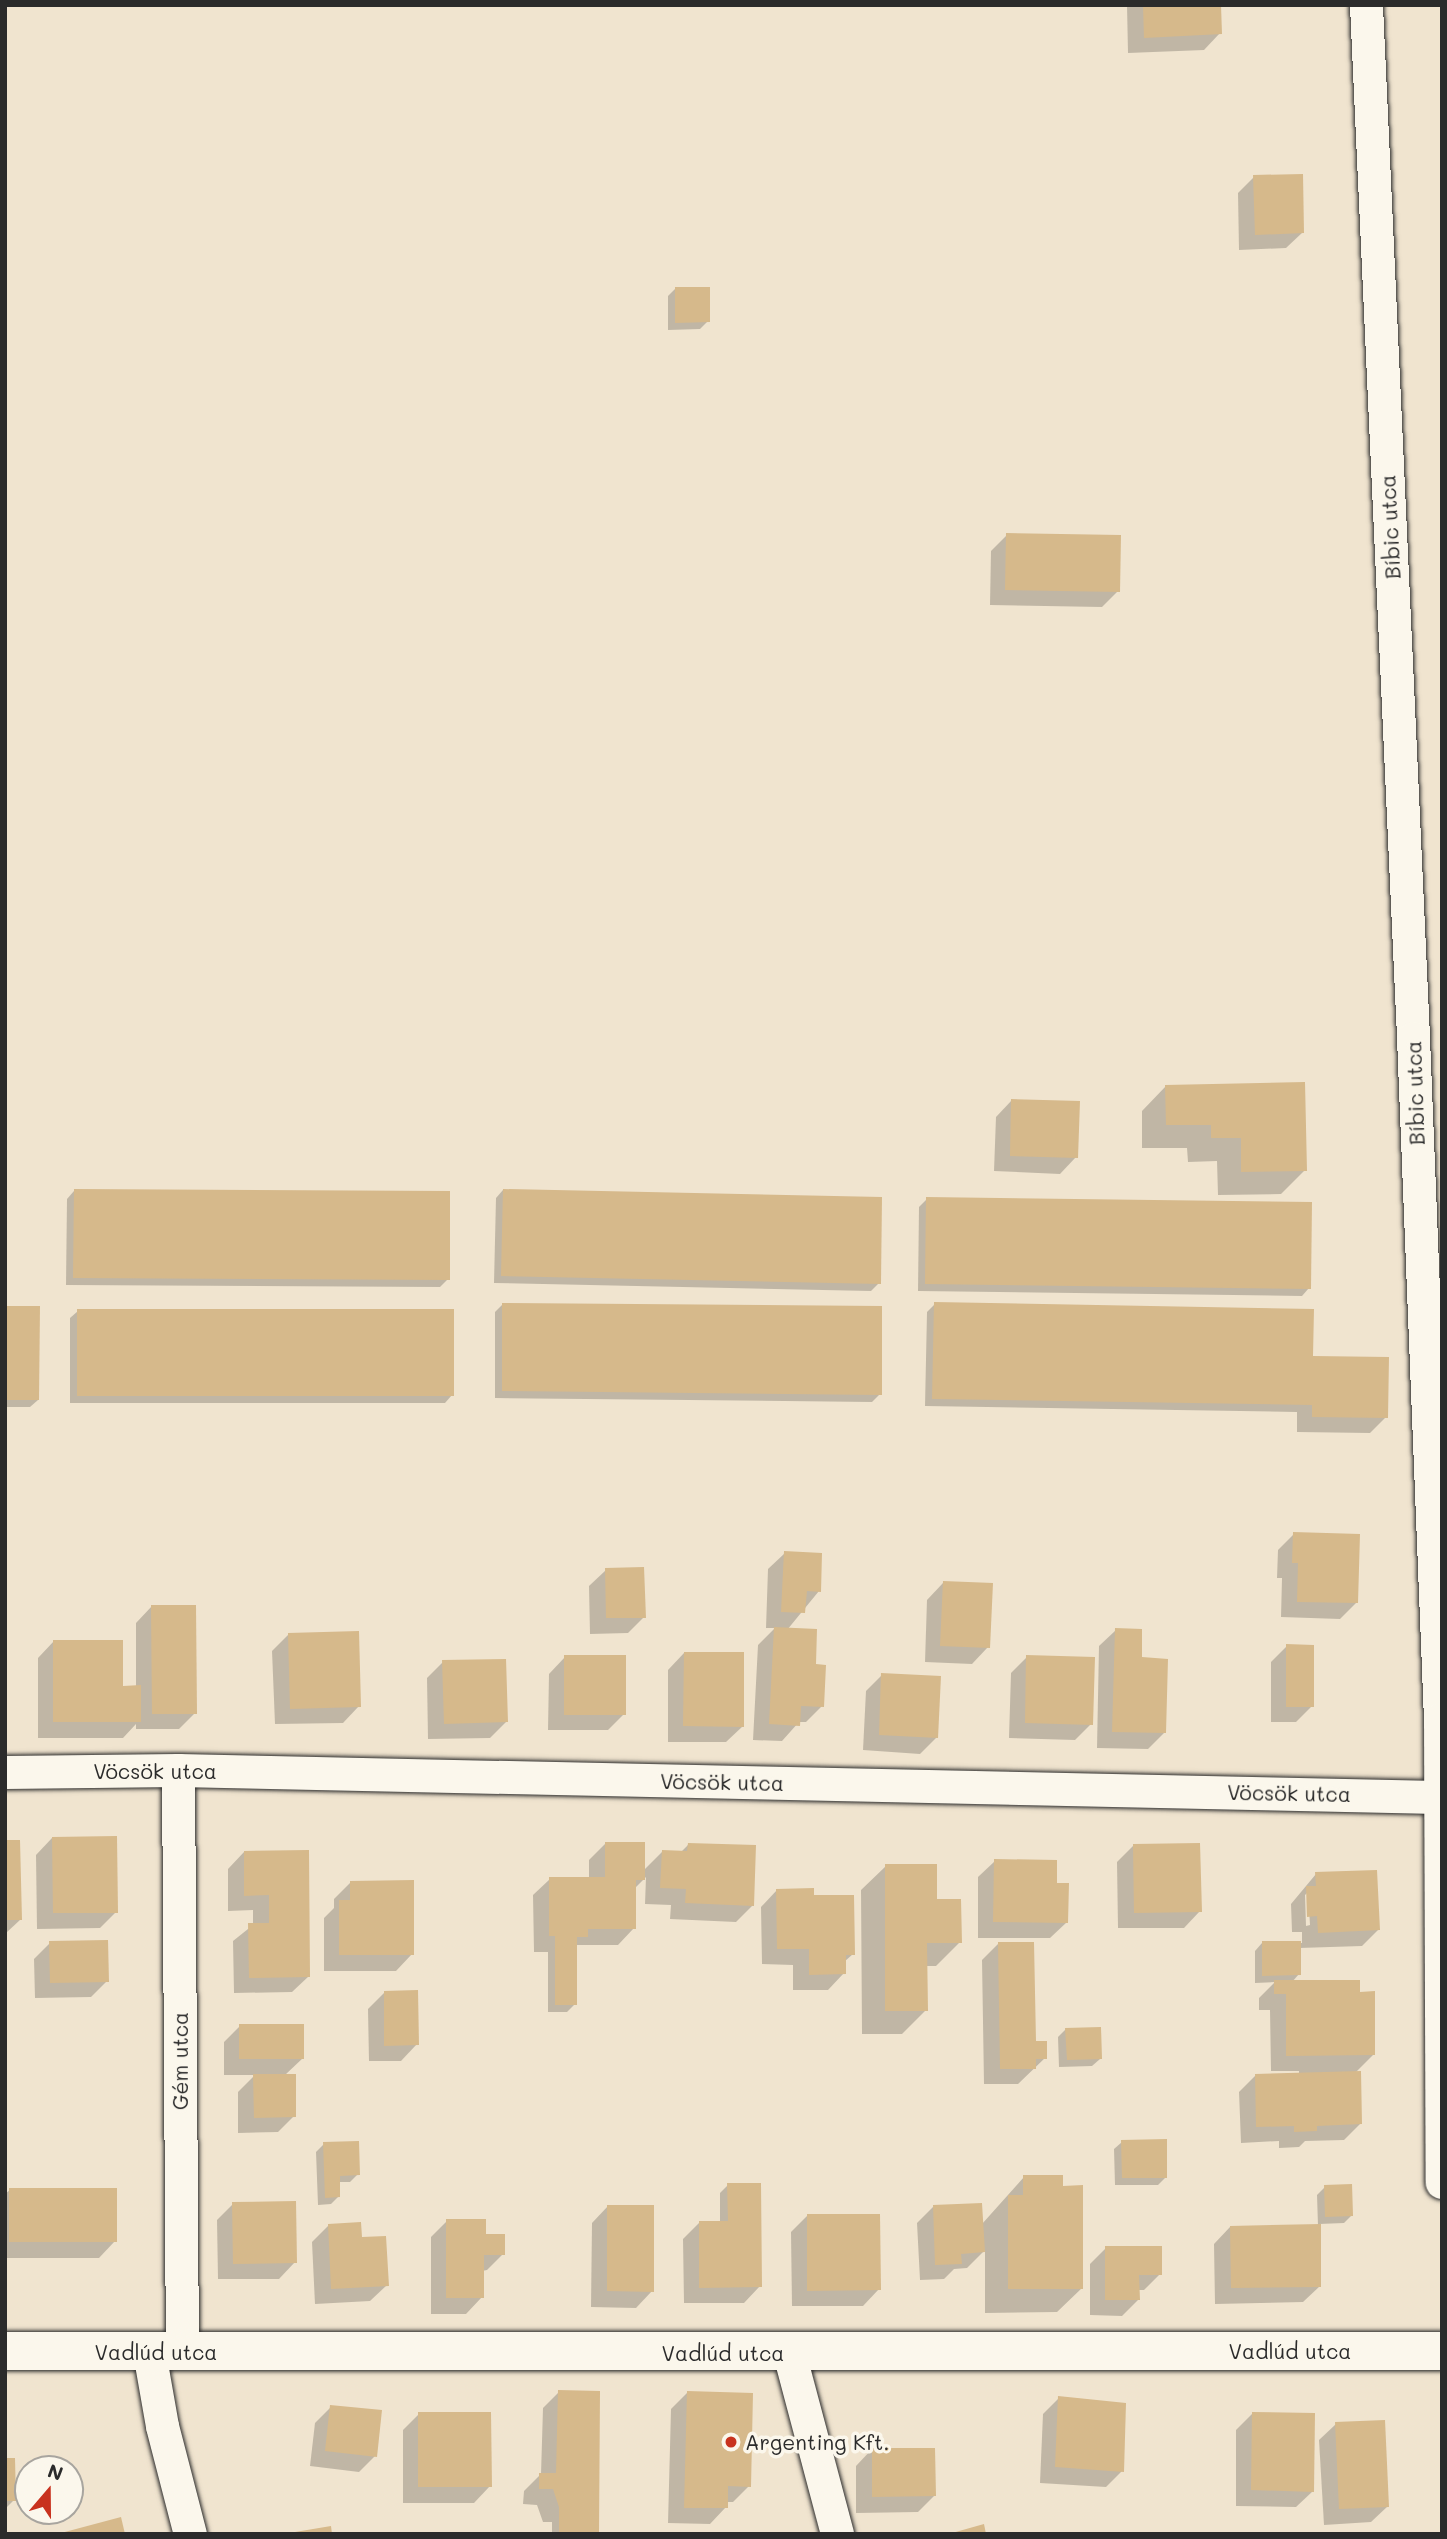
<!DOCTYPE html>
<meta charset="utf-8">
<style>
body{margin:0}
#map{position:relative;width:1447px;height:2539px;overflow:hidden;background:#f0e4cf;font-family:Mali,sans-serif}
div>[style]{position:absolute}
.shadow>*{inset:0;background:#0003}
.building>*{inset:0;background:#d6b98b}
.roads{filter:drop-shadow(0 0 2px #2b2b2b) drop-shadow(0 0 2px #2b2b2b)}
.street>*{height:33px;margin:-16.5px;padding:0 16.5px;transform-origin:16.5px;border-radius:16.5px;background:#fbf7ec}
.secondary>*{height:38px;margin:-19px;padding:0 19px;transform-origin:19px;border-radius:19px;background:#fbf7ec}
.dots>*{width:19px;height:19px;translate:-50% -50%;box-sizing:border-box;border:4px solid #fbf7ec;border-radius:50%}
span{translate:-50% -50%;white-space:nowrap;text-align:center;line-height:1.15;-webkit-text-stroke:7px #fbf7ec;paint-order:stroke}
.street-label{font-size:21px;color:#2b2b2b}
.poi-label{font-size:21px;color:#2b2b2b}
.left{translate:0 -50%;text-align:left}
.frame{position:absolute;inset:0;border:7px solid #2b2b2b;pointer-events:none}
.north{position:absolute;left:14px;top:2455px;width:70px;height:70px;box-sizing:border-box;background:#fbf7ec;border:2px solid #a8a59f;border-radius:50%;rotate:20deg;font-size:19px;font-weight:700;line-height:28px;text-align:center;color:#2b2b2b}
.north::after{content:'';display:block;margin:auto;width:24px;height:32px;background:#c8321e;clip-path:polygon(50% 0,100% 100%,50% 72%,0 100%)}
</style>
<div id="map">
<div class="shadow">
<i style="clip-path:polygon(1127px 5px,1219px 5px,1220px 33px,1204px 50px,1128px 53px)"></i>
<i style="clip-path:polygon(1421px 5px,1442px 5px,1442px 7px,1421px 7px)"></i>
<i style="clip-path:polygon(1254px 177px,1303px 232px,1286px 248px,1239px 250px,1238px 193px)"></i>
<i style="clip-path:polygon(676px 288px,708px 321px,700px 329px,668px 330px,668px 296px)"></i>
<i style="clip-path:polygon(1007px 535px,1118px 591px,1102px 607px,990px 605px,991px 551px)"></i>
<i style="clip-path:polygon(1166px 1086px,1305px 1170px,1281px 1194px,1218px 1195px,1217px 1161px,1188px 1162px,1187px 1148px,1142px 1148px,1142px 1111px)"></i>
<i style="clip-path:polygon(1012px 1100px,1076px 1157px,1060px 1174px,994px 1171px,996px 1117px)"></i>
<i style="clip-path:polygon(503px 1190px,879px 1283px,871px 1291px,494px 1283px,496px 1198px)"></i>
<i style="clip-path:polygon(74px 1191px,448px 1279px,440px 1287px,66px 1285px,67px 1199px)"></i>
<i style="clip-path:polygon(927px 1199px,1309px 1288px,1302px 1296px,918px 1291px,919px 1207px)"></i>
<i style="clip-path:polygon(503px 1304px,880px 1394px,872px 1402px,495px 1398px,495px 1312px)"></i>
<i style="clip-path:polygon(935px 1304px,1311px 1361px,1386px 1417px,1370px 1433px,1297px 1432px,1297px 1412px,925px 1406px,927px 1312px)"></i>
<i style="clip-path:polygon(5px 1307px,38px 1400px,30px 1407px,5px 1407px)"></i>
<i style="clip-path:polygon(78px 1311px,452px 1395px,445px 1403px,70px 1403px,70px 1318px)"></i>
<i style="clip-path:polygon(1294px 1534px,1357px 1602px,1340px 1619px,1281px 1617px,1282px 1578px,1277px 1578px,1278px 1550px)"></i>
<i style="clip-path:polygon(785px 1553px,819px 1591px,787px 1630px,814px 1666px,822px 1706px,806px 1722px,799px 1722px,782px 1741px,753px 1740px,758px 1645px,775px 1628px,766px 1628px,768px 1569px)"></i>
<i style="clip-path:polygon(606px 1570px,644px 1617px,628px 1633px,590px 1634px,589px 1586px)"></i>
<i style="clip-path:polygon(943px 1583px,988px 1647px,972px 1664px,925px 1662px,927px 1600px)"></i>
<i style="clip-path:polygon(152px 1606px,195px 1713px,179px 1729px,136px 1729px,136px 1724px,123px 1738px,38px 1738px,38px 1658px,54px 1641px,122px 1687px,136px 1687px,136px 1623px)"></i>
<i style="clip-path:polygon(1116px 1630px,1140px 1659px,1164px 1733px,1148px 1749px,1097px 1748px,1099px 1646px)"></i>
<i style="clip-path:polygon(289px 1634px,359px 1706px,343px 1723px,275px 1724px,272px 1651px)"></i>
<i style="clip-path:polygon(1287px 1646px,1312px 1706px,1296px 1722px,1271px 1722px,1271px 1662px)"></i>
<i style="clip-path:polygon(684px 1653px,743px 1726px,726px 1742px,668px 1742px,668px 1670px)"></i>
<i style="clip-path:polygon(565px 1657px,624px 1714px,608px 1730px,548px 1730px,549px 1674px)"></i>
<i style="clip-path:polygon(1027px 1657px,1091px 1724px,1075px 1740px,1009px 1738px,1011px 1673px)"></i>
<i style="clip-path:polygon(443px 1662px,506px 1722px,490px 1738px,428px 1739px,427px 1678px)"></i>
<i style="clip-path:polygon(882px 1675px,937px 1737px,920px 1754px,863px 1750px,866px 1691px)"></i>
<i style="clip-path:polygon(52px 1838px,116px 1912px,100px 1928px,37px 1929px,36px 1855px)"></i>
<i style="clip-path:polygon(5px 1842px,21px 1919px,5px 1934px)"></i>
<i style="clip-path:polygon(605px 1844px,643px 1871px,662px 1852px,681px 1852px,688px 1845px,753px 1905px,736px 1922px,670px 1919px,671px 1905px,645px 1904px,646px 1877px,634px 1889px,634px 1928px,618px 1945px,577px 1945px,575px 2004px,567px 2012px,548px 2012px,548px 1952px,534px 1952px,533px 1895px,550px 1879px,589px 1879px,589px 1860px)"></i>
<i style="clip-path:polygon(1133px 1846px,1200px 1911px,1184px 1928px,1118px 1928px,1117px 1862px)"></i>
<i style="clip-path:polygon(244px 1852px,307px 1852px,309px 1976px,292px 1992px,234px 1993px,233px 1941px,253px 1925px,253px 1910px,228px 1911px,228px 1869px)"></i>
<i style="clip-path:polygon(995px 1861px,1055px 1885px,1067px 1922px,1050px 1938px,978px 1938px,978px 1877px)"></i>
<i style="clip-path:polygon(886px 1866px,935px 1901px,960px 1942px,936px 1966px,926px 1966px,926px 2010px,902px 2034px,862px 2034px,861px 1890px)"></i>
<i style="clip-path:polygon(evenodd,1316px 1874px,1378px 1930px,1362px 1946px,1299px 1948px,1299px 1974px,1292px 1982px,1358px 1994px,1374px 2054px,1355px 2073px,1360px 2124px,1344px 2140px,1305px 2141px,1299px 2147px,1279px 2148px,1279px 2141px,1241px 2143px,1239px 2092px,1255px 2076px,1299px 2074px,1299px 2071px,1271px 2071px,1270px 2010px,1259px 2010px,1259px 1998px,1275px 1982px,1255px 1983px,1255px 1951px,1262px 1943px,1302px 1943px,1302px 1932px,1292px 1932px,1291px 1904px,1316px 1874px,1308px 1892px,1310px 1925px,1306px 1926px,1305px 1895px,1308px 1892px)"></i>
<i style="clip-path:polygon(350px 1883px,412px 1954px,396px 1971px,324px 1971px,324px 1918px,334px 1908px,334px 1899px)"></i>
<i style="clip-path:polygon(777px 1890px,813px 1897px,853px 1954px,844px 1962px,844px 1973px,828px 1990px,793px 1990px,793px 1965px,762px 1964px,761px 1907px)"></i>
<i style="clip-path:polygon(50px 1943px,107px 1981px,91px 1997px,35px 1998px,34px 1959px)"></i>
<i style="clip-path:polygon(998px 1944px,1034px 2043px,1045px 2058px,1018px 2084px,984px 2084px,982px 1960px)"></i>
<i style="clip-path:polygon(385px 1992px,417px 2044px,401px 2061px,369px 2061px,368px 2009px)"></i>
<i style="clip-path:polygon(240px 2026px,303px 2058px,285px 2075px,294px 2116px,278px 2132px,238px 2133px,238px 2092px,255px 2075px,224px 2075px,224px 2042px)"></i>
<i style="clip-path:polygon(1066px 2029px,1100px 2059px,1092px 2066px,1059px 2067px,1058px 2037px)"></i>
<i style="clip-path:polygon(1122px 2142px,1166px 2177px,1158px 2185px,1115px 2185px,1114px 2149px)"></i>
<i style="clip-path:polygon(324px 2144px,358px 2174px,350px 2182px,338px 2182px,339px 2196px,331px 2204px,318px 2205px,316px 2152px)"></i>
<i style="clip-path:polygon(1024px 2177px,1082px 2288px,1057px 2312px,985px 2313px,985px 2250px,967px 2268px,954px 2269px,944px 2279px,920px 2280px,917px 2223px,933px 2207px,982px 2224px)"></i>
<i style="clip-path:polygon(728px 2185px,760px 2286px,744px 2303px,684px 2303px,683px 2239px,699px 2223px,720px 2223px,720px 2193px)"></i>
<i style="clip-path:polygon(1325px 2187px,1352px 2215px,1344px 2223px,1319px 2224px,1320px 2286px,1303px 2302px,1215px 2304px,1214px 2244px,1230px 2227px,1318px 2226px,1317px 2195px)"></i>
<i style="clip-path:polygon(10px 2190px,115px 2241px,99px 2258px,5px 2258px,5px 2194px)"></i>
<i style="clip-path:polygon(233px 2204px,295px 2262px,279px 2279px,218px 2279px,217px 2220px)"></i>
<i style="clip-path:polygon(608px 2206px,652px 2291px,636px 2308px,591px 2307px,592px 2223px)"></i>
<i style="clip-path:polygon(808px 2215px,879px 2289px,863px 2306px,792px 2306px,791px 2232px)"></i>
<i style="clip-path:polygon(447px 2221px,484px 2236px,503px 2254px,487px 2270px,482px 2271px,482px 2297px,466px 2314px,431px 2314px,431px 2237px)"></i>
<i style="clip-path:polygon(329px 2225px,360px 2238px,387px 2285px,370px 2301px,315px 2304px,312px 2242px)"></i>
<i style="clip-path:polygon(1106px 2248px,1160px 2274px,1144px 2290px,1138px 2290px,1138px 2300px,1122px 2316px,1090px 2315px,1090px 2264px)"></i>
<i style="clip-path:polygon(559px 2392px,597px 2534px,552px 2534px,552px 2522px,543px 2522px,537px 2505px,523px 2504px,524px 2491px,541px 2474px,543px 2408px)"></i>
<i style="clip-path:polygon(687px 2393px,749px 2486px,733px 2502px,726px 2502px,726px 2507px,710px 2524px,668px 2523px,671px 2409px)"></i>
<i style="clip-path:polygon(1059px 2398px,1122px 2471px,1106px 2487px,1040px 2483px,1043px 2414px)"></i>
<i style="clip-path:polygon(331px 2407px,375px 2456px,359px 2472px,310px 2466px,315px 2423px)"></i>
<i style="clip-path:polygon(1253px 2413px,1313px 2491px,1296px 2507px,1236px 2506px,1236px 2430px)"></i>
<i style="clip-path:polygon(419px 2414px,490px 2486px,474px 2503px,403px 2503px,403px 2430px)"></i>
<i style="clip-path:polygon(1336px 2424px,1388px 2506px,1371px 2522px,1324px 2525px,1319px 2440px)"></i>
<i style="clip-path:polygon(872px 2449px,934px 2496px,918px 2512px,856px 2513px,856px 2466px)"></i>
<i style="clip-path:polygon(5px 2460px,14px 2500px,5px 2509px)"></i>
</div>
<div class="building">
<i style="clip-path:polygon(1143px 5px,1221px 5px,1222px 34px,1144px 38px)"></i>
<i style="clip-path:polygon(1303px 174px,1304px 233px,1255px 235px,1253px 175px)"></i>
<i style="clip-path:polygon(675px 287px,710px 287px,710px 322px,675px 323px)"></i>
<i style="clip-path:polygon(1006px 533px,1121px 535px,1120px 592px,1005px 590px)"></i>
<i style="clip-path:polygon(1305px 1082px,1307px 1171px,1241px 1172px,1241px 1138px,1211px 1138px,1211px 1125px,1166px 1125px,1165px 1085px)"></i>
<i style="clip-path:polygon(1011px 1099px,1080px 1101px,1078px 1158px,1010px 1156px)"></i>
<i style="clip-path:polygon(74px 1189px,450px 1191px,450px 1280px,73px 1278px)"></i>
<i style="clip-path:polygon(503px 1189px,882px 1197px,881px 1284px,501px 1276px)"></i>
<i style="clip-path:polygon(926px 1197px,1312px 1202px,1311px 1289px,925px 1284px)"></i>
<i style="clip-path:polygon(934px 1302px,1314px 1309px,1313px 1356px,1389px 1357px,1388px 1418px,1312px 1417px,1312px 1405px,932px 1399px)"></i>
<i style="clip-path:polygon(502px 1303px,882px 1306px,882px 1395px,502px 1391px)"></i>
<i style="clip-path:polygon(5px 1306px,40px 1306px,39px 1400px,5px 1400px)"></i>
<i style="clip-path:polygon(77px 1309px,454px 1309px,454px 1396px,77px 1396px)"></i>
<i style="clip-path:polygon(1293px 1532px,1360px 1534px,1358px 1603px,1297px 1602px,1298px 1563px,1292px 1563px)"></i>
<i style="clip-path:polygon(784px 1551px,822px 1553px,821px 1592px,807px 1591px,805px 1613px,781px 1612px)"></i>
<i style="clip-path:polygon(644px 1567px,646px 1618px,606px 1618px,605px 1568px)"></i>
<i style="clip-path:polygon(943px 1581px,993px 1583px,990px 1648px,940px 1646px)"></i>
<i style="clip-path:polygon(151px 1605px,196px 1605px,197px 1714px,152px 1714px)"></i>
<i style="clip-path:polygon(774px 1627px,817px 1629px,816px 1664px,826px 1665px,824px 1707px,801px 1706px,800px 1726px,769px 1724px)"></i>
<i style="clip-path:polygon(1115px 1628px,1142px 1629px,1142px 1657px,1168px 1659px,1166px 1733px,1112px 1732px)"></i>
<i style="clip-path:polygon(359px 1631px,361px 1707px,290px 1709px,288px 1633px)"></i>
<i style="clip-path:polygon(53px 1640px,123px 1640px,123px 1686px,141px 1685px,141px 1722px,53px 1722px)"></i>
<i style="clip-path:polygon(1286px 1644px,1314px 1645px,1314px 1707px,1286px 1707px)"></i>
<i style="clip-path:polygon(684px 1652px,744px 1652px,744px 1727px,683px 1726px)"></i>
<i style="clip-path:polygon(564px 1655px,626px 1655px,626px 1715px,564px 1715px)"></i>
<i style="clip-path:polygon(1026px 1655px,1095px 1657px,1093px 1725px,1025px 1723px)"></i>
<i style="clip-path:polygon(506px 1659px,508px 1722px,444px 1724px,442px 1660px)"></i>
<i style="clip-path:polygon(881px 1673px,941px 1676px,938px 1738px,879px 1735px)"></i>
<i style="clip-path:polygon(117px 1836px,118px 1913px,53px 1913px,52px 1837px)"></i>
<i style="clip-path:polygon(5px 1840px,20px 1840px,22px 1920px,5px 1920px)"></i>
<i style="clip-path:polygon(605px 1842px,645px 1842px,645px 1880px,636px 1880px,636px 1929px,588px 1929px,588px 1937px,577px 1937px,577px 2005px,555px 2005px,555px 1936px,549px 1936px,549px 1877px,605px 1877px)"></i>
<i style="clip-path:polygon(688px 1843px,756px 1845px,754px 1906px,685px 1903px,686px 1889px,660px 1888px,662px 1850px,687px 1851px)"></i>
<i style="clip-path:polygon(1200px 1843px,1202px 1912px,1134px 1913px,1133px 1844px)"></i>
<i style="clip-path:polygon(309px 1850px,310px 1977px,249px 1978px,248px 1923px,269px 1923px,269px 1895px,244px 1896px,244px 1851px)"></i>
<i style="clip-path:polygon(994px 1859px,1057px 1860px,1057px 1883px,1069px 1883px,1068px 1923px,993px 1922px)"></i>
<i style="clip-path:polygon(885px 1864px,937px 1864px,937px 1899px,961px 1899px,962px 1943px,927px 1943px,928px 2011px,885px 2011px)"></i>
<i style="clip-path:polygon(1377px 1870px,1380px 1930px,1318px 1933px,1317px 1916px,1307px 1917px,1306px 1886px,1316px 1886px,1315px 1872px)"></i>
<i style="clip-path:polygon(414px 1880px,414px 1955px,339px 1955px,339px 1900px,350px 1900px,350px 1881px)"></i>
<i style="clip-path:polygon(814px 1888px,814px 1895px,854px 1895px,855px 1955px,846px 1955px,846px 1974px,809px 1975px,809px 1949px,777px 1949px,776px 1889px)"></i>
<i style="clip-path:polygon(108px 1940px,109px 1982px,50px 1983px,49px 1941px)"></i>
<i style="clip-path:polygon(1262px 1941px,1301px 1941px,1301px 1975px,1262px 1976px)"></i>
<i style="clip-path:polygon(998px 1942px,1034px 1942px,1036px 2041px,1047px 2041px,1047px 2059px,1036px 2059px,1036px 2069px,1000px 2069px)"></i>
<i style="clip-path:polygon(1274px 1980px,1360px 1980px,1360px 1992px,1375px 1991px,1375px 2055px,1286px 2056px,1286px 1994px,1274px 1994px)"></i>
<i style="clip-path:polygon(418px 1990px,419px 2045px,384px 2046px,384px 1991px)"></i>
<i style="clip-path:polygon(239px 2024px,304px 2024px,304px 2059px,239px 2059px)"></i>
<i style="clip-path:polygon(1101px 2027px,1102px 2059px,1067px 2060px,1065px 2028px)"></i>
<i style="clip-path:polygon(1361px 2071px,1362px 2124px,1317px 2126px,1317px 2131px,1294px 2132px,1294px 2126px,1256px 2127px,1255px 2074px)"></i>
<i style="clip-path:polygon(253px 2074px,296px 2074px,296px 2117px,254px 2118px)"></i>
<i style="clip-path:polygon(1167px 2139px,1167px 2178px,1122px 2178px,1121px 2140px)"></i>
<i style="clip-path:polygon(359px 2141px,360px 2175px,340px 2176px,340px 2197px,325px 2198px,323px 2142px)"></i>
<i style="clip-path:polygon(1023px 2175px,1063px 2175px,1063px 2186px,1083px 2185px,1083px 2289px,1008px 2289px,1008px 2195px,1023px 2195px)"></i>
<i style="clip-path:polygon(727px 2183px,761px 2183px,762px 2287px,699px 2288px,699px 2221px,728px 2221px)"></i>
<i style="clip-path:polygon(1352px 2184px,1353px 2216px,1325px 2217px,1324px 2185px)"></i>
<i style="clip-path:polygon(9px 2188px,117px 2188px,117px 2242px,9px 2242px)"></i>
<i style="clip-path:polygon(296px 2201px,297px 2263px,233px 2264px,232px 2202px)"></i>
<i style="clip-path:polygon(982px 2203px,985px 2252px,961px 2254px,962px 2264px,935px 2265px,933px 2205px)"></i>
<i style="clip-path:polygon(607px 2205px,654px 2205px,654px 2292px,607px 2291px)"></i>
<i style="clip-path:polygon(807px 2214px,880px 2214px,881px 2290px,807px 2291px)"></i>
<i style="clip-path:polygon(446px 2219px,486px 2219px,486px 2234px,505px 2234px,505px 2255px,484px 2255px,484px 2298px,446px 2298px)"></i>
<i style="clip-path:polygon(361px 2222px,362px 2237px,386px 2236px,389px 2286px,331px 2289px,328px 2224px)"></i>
<i style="clip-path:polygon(1321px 2224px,1321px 2287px,1231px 2288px,1230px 2226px)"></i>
<i style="clip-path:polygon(1105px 2246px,1162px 2246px,1162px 2275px,1139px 2275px,1140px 2300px,1105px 2300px)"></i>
<i style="clip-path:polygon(558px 2390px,600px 2391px,599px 2534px,559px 2534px,559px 2507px,553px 2489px,539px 2489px,539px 2473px,556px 2473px)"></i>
<i style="clip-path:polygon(687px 2391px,753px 2393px,751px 2487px,728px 2486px,728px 2508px,684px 2508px)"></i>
<i style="clip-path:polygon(1058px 2396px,1126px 2403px,1124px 2472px,1055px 2467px)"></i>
<i style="clip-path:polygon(330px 2405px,382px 2410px,377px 2457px,325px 2451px)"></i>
<i style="clip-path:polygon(418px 2412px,491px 2412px,492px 2487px,418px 2487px)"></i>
<i style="clip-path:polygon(1252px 2412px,1315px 2413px,1314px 2492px,1251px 2490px)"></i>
<i style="clip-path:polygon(1385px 2420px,1389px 2507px,1339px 2509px,1335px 2422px)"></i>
<i style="clip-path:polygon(872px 2448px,935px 2448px,936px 2496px,872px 2497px)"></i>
<i style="clip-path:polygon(5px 2458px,15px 2458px,16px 2501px,5px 2501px)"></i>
<i style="clip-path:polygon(121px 2517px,125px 2534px,61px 2534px,61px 2533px)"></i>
<i style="clip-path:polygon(984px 2524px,986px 2534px,952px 2534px,952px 2533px)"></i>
<i style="clip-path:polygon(331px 2526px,332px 2534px,295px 2534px,295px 2532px)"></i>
</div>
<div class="roads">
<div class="street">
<i style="left:1366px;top:5px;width:1034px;rotate:87.39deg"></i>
<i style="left:1413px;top:1038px;width:682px;rotate:87.73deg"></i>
<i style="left:1440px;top:1719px;width:463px;rotate:89.8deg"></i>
<i style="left:178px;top:1770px;width:582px;rotate:89.61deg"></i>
<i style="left:5px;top:1772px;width:173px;rotate:-0.7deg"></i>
<i style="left:178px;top:1770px;width:1260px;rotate:1.23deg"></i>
<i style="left:149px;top:2352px;width:75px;rotate:80deg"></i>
<i style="left:162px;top:2426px;width:112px;rotate:75.5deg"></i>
<i style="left:789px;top:2353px;width:187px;rotate:75.1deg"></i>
</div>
<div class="secondary">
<i style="left:5px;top:2351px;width:1437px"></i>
</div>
</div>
<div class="dots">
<i style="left:731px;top:2442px;background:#c8321e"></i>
</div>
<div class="street-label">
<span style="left:1390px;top:527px;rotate:-93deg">Bíbic utca</span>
<span style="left:1415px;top:1093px;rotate:-92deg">Bíbic utca</span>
<span style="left:155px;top:1771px">Vöcsök utca</span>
<span style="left:722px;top:1782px;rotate:1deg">Vöcsök utca</span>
<span style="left:1289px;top:1793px;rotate:1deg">Vöcsök utca</span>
<span style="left:180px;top:2061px;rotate:-90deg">Gém utca</span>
<span style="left:1290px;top:2351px">Vadlúd utca</span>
<span style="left:156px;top:2352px">Vadlúd utca</span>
<span style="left:723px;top:2353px">Vadlúd utca</span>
</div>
<div class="poi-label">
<span class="left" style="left:745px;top:2442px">Argenting Kft.</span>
</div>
<div class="frame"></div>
<div class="north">N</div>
</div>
